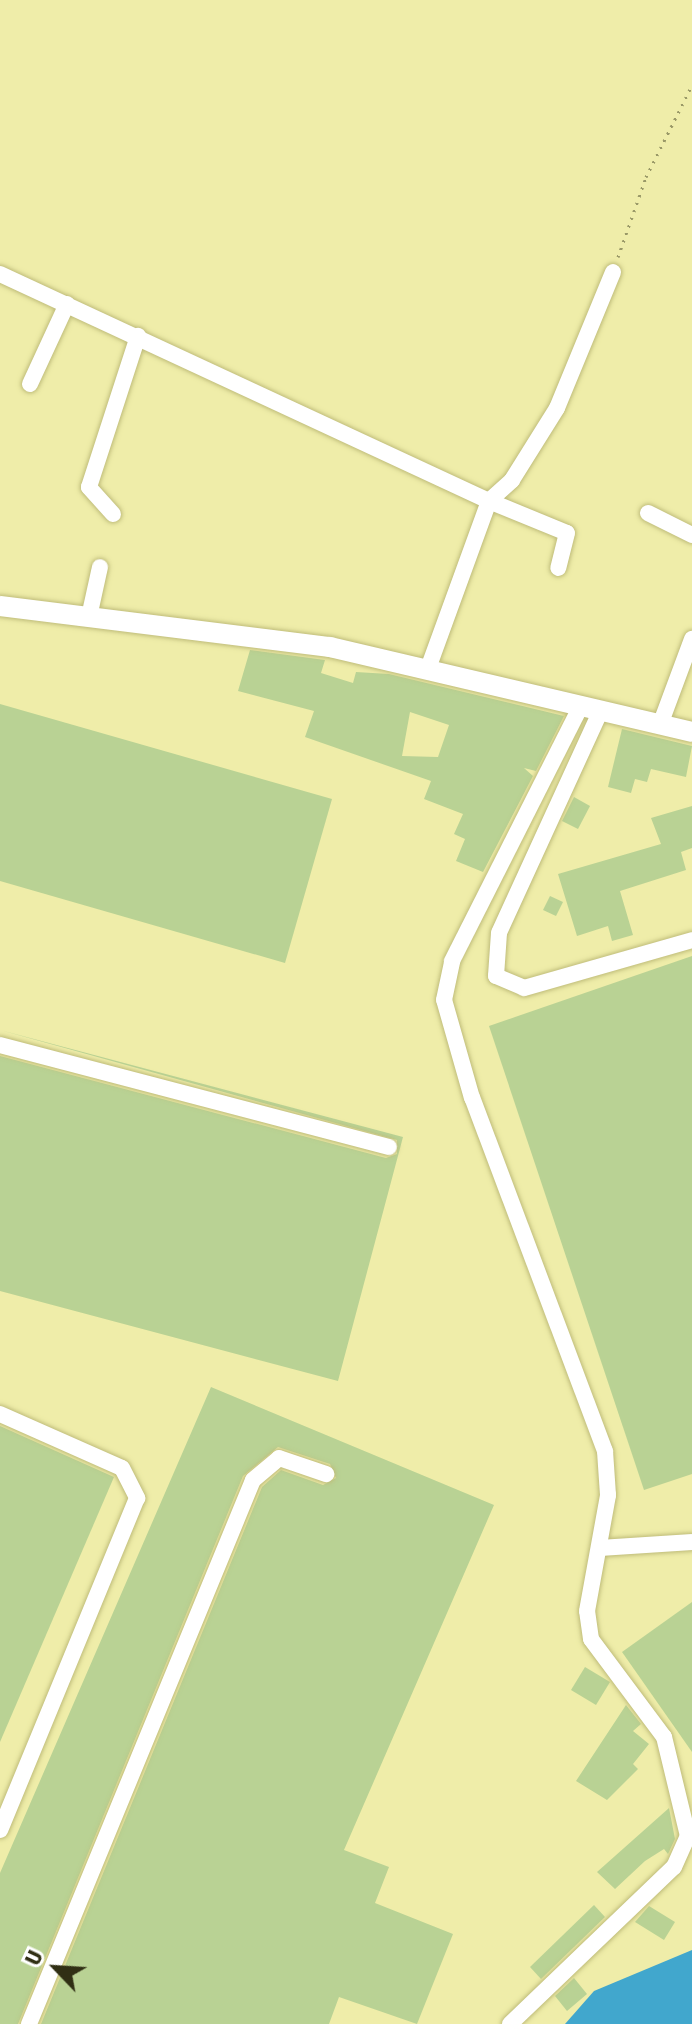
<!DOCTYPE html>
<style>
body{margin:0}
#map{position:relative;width:692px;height:2024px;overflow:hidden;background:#efeda9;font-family:"Fira Sans Condensed",sans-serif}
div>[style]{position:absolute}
.water>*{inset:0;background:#41a7cd}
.building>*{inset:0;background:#b9d294}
.path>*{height:3px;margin-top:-1.5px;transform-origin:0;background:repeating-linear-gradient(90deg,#9a9967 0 2px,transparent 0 8px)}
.roads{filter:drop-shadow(0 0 2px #bfbc7a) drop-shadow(0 0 2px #bfbc7a)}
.minor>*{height:16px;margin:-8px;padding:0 8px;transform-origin:8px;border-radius:8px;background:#fff}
.major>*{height:20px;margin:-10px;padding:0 10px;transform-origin:10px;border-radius:10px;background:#fff}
span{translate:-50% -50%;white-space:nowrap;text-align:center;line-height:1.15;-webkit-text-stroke:8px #fff;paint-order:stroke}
.north{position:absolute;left:16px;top:1928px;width:80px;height:80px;-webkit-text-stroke:6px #fff;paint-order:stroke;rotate:295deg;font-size:22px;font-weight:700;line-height:32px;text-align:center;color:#302f14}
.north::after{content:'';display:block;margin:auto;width:28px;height:36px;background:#302f14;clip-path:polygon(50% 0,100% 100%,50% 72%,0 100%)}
</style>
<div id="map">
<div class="water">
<i style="clip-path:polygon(692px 1950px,692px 2024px,565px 2024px,594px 1991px)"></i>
</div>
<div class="building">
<i style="clip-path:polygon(evenodd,250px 650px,325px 660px,321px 673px,353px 683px,356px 672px,389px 674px,564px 716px,536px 771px,524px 768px,533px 776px,483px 872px,456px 861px,465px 839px,454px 834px,463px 814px,424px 799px,431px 781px,305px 737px,314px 711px,238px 691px,250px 650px,410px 712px,449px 725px,438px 757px,402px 756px,410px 712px)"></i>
<i style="clip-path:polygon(0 704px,332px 799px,285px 963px,0 881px)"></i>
<i style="clip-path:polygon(622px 729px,692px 746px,686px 777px,651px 769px,647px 782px,635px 779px,631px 793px,608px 787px)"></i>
<i style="clip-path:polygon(574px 797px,590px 806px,578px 829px,562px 821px)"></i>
<i style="clip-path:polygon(692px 806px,692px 848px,681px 852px,686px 870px,620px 891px,633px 935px,612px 941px,608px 926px,577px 936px,558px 874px,661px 844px,651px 818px)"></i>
<i style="clip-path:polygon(550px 896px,563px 902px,556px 916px,543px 910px)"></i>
<i style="clip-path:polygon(692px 956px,692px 1474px,644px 1490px,489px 1026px)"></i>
<i style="clip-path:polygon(0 1030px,403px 1137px,338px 1381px,0 1291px,0 1056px,386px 1158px,397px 1154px,397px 1140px)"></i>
<i style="clip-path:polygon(211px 1387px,494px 1505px,344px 1850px,389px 1867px,375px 1903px,453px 1934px,417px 2024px,339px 1997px,329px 2024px,41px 2024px,262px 1487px,281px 1470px,323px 1485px,336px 1478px,330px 1464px,278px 1447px,243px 1476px,18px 2024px,0 2024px,0 1873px)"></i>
<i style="clip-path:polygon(0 1426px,114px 1477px,0 1742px)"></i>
<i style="clip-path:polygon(692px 1602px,692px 1752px,622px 1652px)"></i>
<i style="clip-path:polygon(585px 1667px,610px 1682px,596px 1705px,571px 1690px)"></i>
<i style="clip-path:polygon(626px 1705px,641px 1724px,633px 1731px,649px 1744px,633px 1764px,638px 1769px,607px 1800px,576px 1781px)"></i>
<i style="clip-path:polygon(669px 1808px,675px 1839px,668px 1854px,664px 1849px,645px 1861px,615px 1889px,597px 1872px)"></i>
<i style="clip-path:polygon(594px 1905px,605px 1917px,541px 1979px,530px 1967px)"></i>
<i style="clip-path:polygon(649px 1906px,675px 1922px,664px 1940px,635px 1922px)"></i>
<i style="clip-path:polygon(574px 1978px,587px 1994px,567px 2011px,555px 1996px)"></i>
</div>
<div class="path">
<i style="left:618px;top:257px;width:85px;rotate:-70.7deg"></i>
<i style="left:646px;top:177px;width:103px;rotate:-63.4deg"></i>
</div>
<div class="roads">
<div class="minor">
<i style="left:0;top:274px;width:539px;rotate:24.9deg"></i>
<i style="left:489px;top:501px;width:179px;rotate:110deg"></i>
<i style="left:30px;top:384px;width:88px;rotate:-65.2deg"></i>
<i style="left:489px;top:501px;width:31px;rotate:-42deg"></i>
<i style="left:512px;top:480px;width:85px;rotate:-58deg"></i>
<i style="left:557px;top:408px;width:147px;rotate:-67.6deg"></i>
<i style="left:489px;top:501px;width:84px;rotate:22.3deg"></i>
<i style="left:567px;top:533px;width:36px;rotate:104deg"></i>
<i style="left:648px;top:513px;width:49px;rotate:26.6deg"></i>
<i style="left:113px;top:514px;width:36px;rotate:-132deg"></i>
<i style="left:89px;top:487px;width:159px;rotate:-72deg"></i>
<i style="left:89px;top:617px;width:51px;rotate:-77.6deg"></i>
<i style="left:601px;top:710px;width:245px;rotate:114.6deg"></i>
<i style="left:499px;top:933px;width:43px;rotate:94deg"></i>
<i style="left:496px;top:976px;width:30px;rotate:23deg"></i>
<i style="left:524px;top:988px;width:175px;rotate:-15.9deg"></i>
<i style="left:660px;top:725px;width:92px;rotate:-69.6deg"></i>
<i style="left:0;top:1045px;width:402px;rotate:14.7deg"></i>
<i style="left:0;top:1414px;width:133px;rotate:23.9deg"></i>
<i style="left:122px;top:1468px;width:34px;rotate:63deg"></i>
<i style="left:137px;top:1498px;width:359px;rotate:112.4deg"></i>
<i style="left:600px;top:1548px;width:92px;rotate:-3.7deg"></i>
<i style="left:29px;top:2024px;width:588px;rotate:-67.62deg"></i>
<i style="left:253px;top:1480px;width:34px;rotate:-40deg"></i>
<i style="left:279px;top:1458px;width:50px;rotate:18.8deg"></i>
<i style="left:510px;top:2024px;width:227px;rotate:-43.8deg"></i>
<i style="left:674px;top:1867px;width:34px;rotate:-66deg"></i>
<i style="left:688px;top:1836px;width:102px;rotate:-103.6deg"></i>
<i style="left:664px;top:1737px;width:122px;rotate:-126.7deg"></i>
<i style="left:591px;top:1639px;width:28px;rotate:-98deg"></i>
<i style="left:587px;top:1611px;width:118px;rotate:-79.7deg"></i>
<i style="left:608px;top:1495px;width:44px;rotate:-93.9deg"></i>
<i style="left:605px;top:1451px;width:377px;rotate:-110.6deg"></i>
<i style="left:472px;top:1098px;width:102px;rotate:-105.9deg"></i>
<i style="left:444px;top:1000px;width:40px;rotate:-78deg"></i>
<i style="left:452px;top:961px;width:286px;rotate:-63.2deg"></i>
</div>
<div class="major">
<i style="left:0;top:606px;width:333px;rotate:7.1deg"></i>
<i style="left:330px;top:647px;width:372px;rotate:13.2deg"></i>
</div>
</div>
<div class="north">U</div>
</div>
